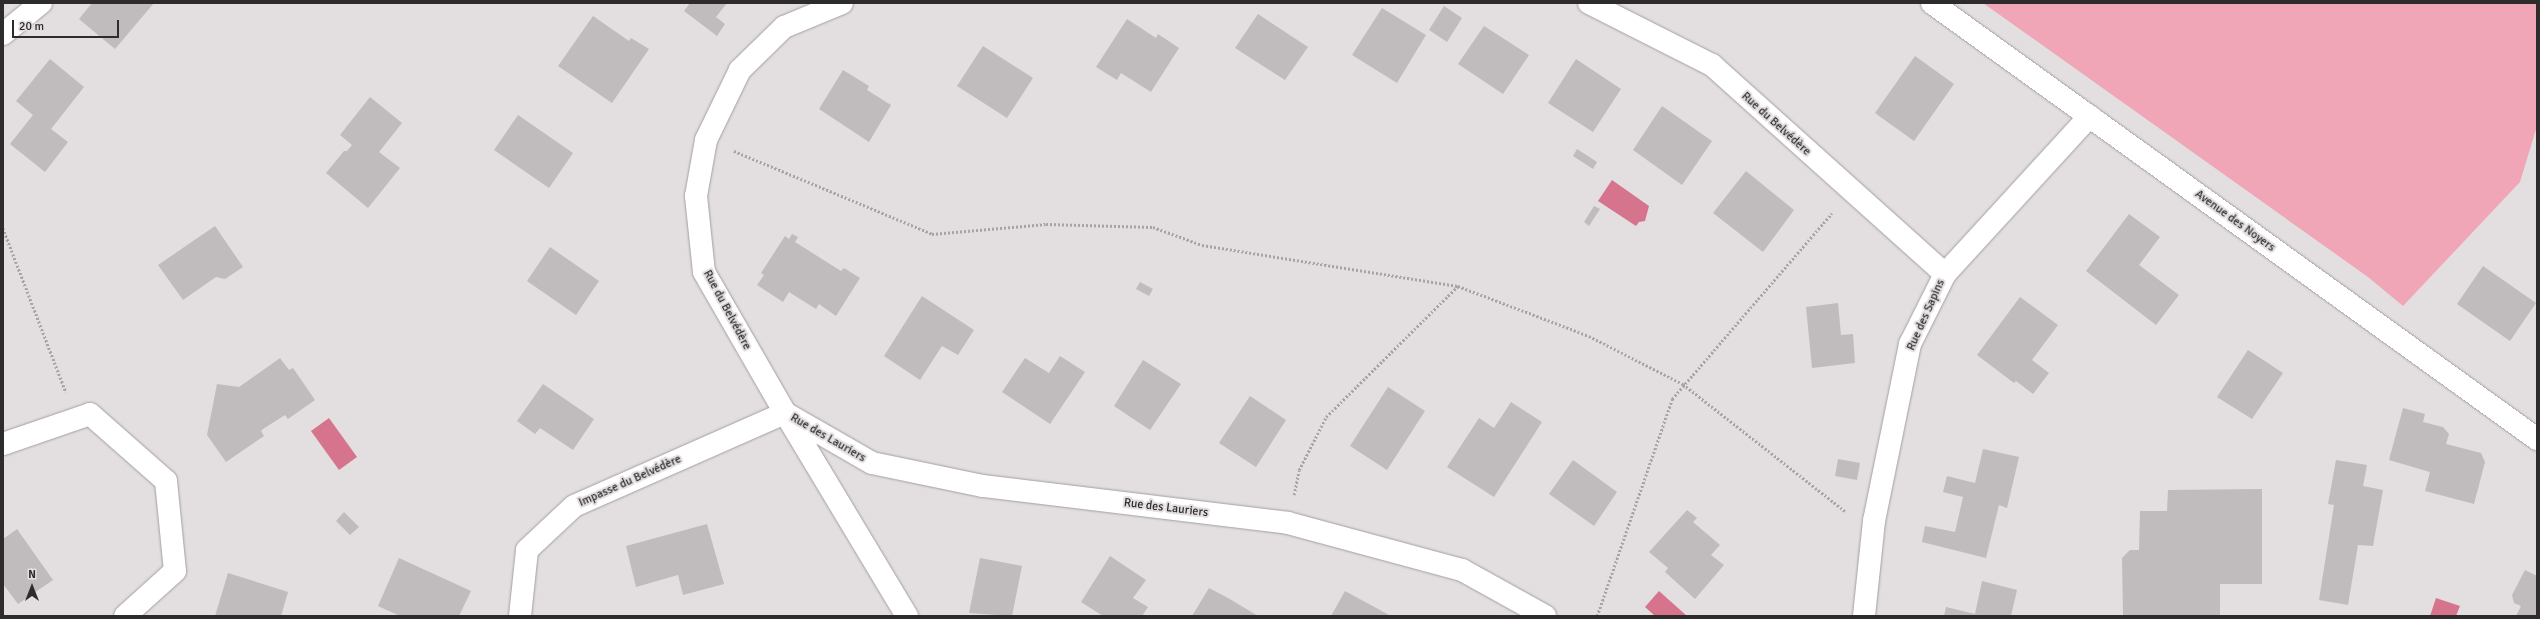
<!DOCTYPE html>
<meta charset="utf-8">
<style>
body{margin:0}
#map{position:relative;width:2540px;height:619px;overflow:hidden;background:#e3dedf;font-family:Signika,sans-serif}
div>[style]{position:absolute}
.green>*{inset:0;background:#f0a6b7}
.water>*{inset:0;background:#d6748e}
.building>*{inset:0;background:#c0bbbc}
.path>*{height:2.5px;margin-top:-1.25px;transform-origin:0;background:repeating-linear-gradient(90deg,#a8a4a5 0 2px,transparent 0 4px)}
.roads{filter:drop-shadow(0 0 1px #a49fa0) drop-shadow(0 0 1px #a49fa0)}
.minor>*{height:22px;margin:-11px;padding:0 11px;transform-origin:11px;border-radius:11px;background:#fff}
span{translate:-50% -50%;white-space:nowrap;text-align:center;line-height:1.15;-webkit-text-stroke:4px #e3dedf;paint-order:stroke}
.street-label{font-size:12px;color:#2d2b2b}
.frame{position:absolute;inset:0;border:4px solid #2d2b2b;pointer-events:none}
.north{position:absolute;left:12px;top:567px;width:40px;height:40px;-webkit-text-stroke:3px #e3dedf;paint-order:stroke;rotate:0deg;font-size:11px;font-weight:700;line-height:16px;text-align:center;color:#2d2b2b}
.north::after{content:'';display:block;margin:auto;width:14px;height:18px;background:#2d2b2b;clip-path:polygon(50% 0,100% 100%,50% 72%,0 100%)}
.scale{position:absolute;left:12px;top:20px;width:107px;height:18px;box-sizing:border-box;border:2px solid #2d2b2b;border-top:0;padding-left:5px;font-size:12px;line-height:14px;white-space:nowrap;color:#2d2b2b;-webkit-text-stroke:3px #e3dedf;paint-order:stroke}
</style>
<div id="map">
<div class="green">
<i style="clip-path:polygon(1983px 3px,2537px 3px,2537px 126px,2520px 182px,2403px 306px,2368px 277px)"></i>
</div>
<div class="water">
<i style="clip-path:polygon(1612px 180px,1649px 206px,1645px 221px,1639px 222px,1636px 226px,1598px 201px)"></i>
<i style="clip-path:polygon(329px 418px,357px 457px,339px 470px,311px 431px)"></i>
<i style="clip-path:polygon(1659px 591px,1687px 616px,1655px 616px,1645px 607px)"></i>
<i style="clip-path:polygon(2436px 598px,2460px 606px,2456px 616px,2430px 616px)"></i>
</div>
<div class="building">
<i style="clip-path:polygon(92px 3px,154px 3px,115px 49px,79px 19px)"></i>
<i style="clip-path:polygon(690px 3px,727px 3px,716px 17px,725px 24px,717px 36px,684px 11px)"></i>
<i style="clip-path:polygon(1444px 6px,1462px 18px,1447px 42px,1429px 30px)"></i>
<i style="clip-path:polygon(1382px 8px,1426px 35px,1397px 83px,1352px 55px)"></i>
<i style="clip-path:polygon(1258px 14px,1308px 47px,1285px 80px,1235px 48px)"></i>
<i style="clip-path:polygon(593px 16px,629px 41px,631px 38px,649px 49px,612px 103px,558px 66px)"></i>
<i style="clip-path:polygon(1127px 19px,1156px 38px,1158px 34px,1179px 48px,1151px 92px,1121px 73px,1117px 80px,1096px 67px)"></i>
<i style="clip-path:polygon(1484px 26px,1529px 55px,1503px 94px,1458px 64px)"></i>
<i style="clip-path:polygon(983px 46px,1033px 78px,1007px 118px,957px 86px)"></i>
<i style="clip-path:polygon(1915px 56px,1954px 84px,1914px 141px,1875px 113px)"></i>
<i style="clip-path:polygon(50px 59px,84px 87px,51px 129px,68px 142px,45px 172px,10px 144px,33px 115px,16px 101px)"></i>
<i style="clip-path:polygon(1576px 59px,1621px 89px,1593px 132px,1548px 103px)"></i>
<i style="clip-path:polygon(843px 70px,869px 86px,867px 90px,891px 105px,869px 142px,819px 109px)"></i>
<i style="clip-path:polygon(370px 97px,402px 123px,379px 152px,400px 168px,368px 208px,326px 173px,344px 151px,347px 151px,352px 145px,340px 135px)"></i>
<i style="clip-path:polygon(1662px 106px,1712px 141px,1682px 185px,1633px 150px)"></i>
<i style="clip-path:polygon(518px 115px,573px 153px,549px 188px,494px 150px)"></i>
<i style="clip-path:polygon(1577px 149px,1597px 162px,1593px 169px,1573px 156px)"></i>
<i style="clip-path:polygon(1746px 171px,1794px 210px,1763px 252px,1713px 213px)"></i>
<i style="clip-path:polygon(1594px 206px,1600px 209px,1589px 226px,1584px 222px)"></i>
<i style="clip-path:polygon(2129px 214px,2160px 237px,2139px 265px,2179px 295px,2156px 325px,2086px 271px)"></i>
<i style="clip-path:polygon(215px 226px,243px 267px,225px 279px,216px 277px,183px 300px,158px 265px)"></i>
<i style="clip-path:polygon(792px 234px,798px 237px,795px 242px,841px 271px,844px 268px,860px 278px,836px 316px,819px 304px,816px 309px,789px 292px,783px 302px,757px 285px,764px 275px,761px 273px,785px 236px,789px 239px)"></i>
<i style="clip-path:polygon(550px 247px,599px 281px,576px 315px,527px 281px)"></i>
<i style="clip-path:polygon(2483px 266px,2536px 303px,2510px 341px,2457px 304px)"></i>
<i style="clip-path:polygon(1140px 282px,1153px 289px,1149px 296px,1136px 289px)"></i>
<i style="clip-path:polygon(922px 296px,974px 330px,958px 355px,942px 346px,920px 380px,884px 356px)"></i>
<i style="clip-path:polygon(2020px 297px,2058px 325px,2032px 360px,2049px 373px,2033px 394px,2016px 381px,2014px 383px,1977px 355px)"></i>
<i style="clip-path:polygon(1838px 303px,1841px 335px,1853px 334px,1855px 363px,1812px 368px,1806px 307px)"></i>
<i style="clip-path:polygon(2248px 350px,2283px 373px,2252px 419px,2217px 397px)"></i>
<i style="clip-path:polygon(1060px 356px,1085px 372px,1050px 424px,1002px 392px,1025px 358px,1049px 373px)"></i>
<i style="clip-path:polygon(280px 358px,289px 370px,293px 368px,315px 400px,288px 419px,285px 415px,263px 429px,261px 431px,264px 436px,226px 462px,207px 435px,217px 384px,239px 387px)"></i>
<i style="clip-path:polygon(1143px 360px,1181px 384px,1150px 430px,1114px 406px)"></i>
<i style="clip-path:polygon(543px 384px,594px 419px,573px 450px,540px 428px,535px 434px,517px 421px)"></i>
<i style="clip-path:polygon(1388px 387px,1425px 411px,1387px 470px,1350px 446px)"></i>
<i style="clip-path:polygon(1250px 396px,1286px 420px,1256px 467px,1219px 443px)"></i>
<i style="clip-path:polygon(1511px 402px,1542px 422px,1494px 497px,1447px 467px,1479px 418px,1494px 428px)"></i>
<i style="clip-path:polygon(2403px 408px,2425px 414px,2423px 422px,2443px 427px,2449px 434px,2446px 444px,2481px 453px,2485px 462px,2474px 504px,2425px 491px,2430px 472px,2389px 460px)"></i>
<i style="clip-path:polygon(1983px 449px,2019px 457px,2007px 508px,1999px 505px,1986px 558px,1922px 542px,1925px 526px,1955px 532px,1963px 497px,1943px 492px,1947px 476px,1975px 483px)"></i>
<i style="clip-path:polygon(1838px 459px,1860px 463px,1857px 480px,1835px 476px)"></i>
<i style="clip-path:polygon(1573px 460px,1617px 492px,1594px 526px,1549px 494px)"></i>
<i style="clip-path:polygon(2336px 460px,2367px 465px,2363px 486px,2383px 490px,2373px 546px,2358px 545px,2348px 605px,2319px 600px,2334px 505px,2328px 504px)"></i>
<i style="clip-path:polygon(2262px 489px,2262px 584px,2220px 584px,2220px 615px,2230px 616px,2123px 616px,2122px 558px,2130px 550px,2139px 550px,2140px 511px,2167px 511px,2168px 490px)"></i>
<i style="clip-path:polygon(1687px 510px,1697px 518px,1693px 522px,1720px 545px,1711px 555px,1724px 565px,1695px 599px,1665px 572px,1668px 568px,1649px 552px)"></i>
<i style="clip-path:polygon(344px 512px,359px 527px,350px 535px,336px 521px)"></i>
<i style="clip-path:polygon(707px 524px,724px 584px,683px 595px,678px 575px,636px 587px,626px 546px)"></i>
<i style="clip-path:polygon(17px 529px,53px 580px,18px 604px,3px 584px,3px 539px)"></i>
<i style="clip-path:polygon(1110px 556px,1146px 580px,1133px 598px,1148px 607px,1142px 616px,1103px 616px,1081px 602px)"></i>
<i style="clip-path:polygon(399px 558px,471px 591px,459px 616px,400px 616px,378px 606px)"></i>
<i style="clip-path:polygon(980px 558px,1022px 566px,1012px 616px,969px 613px)"></i>
<i style="clip-path:polygon(2525px 570px,2537px 576px,2537px 616px,2516px 616px,2521px 606px,2514px 603px,2512px 595px)"></i>
<i style="clip-path:polygon(228px 573px,288px 592px,281px 616px,215px 616px)"></i>
<i style="clip-path:polygon(1982px 581px,2017px 590px,2011px 616px,1944px 616px,1946px 607px,1975px 614px)"></i>
<i style="clip-path:polygon(1209px 588px,1228px 598px,1258px 616px,1192px 616px)"></i>
<i style="clip-path:polygon(1345px 591px,1391px 616px,1331px 616px)"></i>
</div>
<div class="path">
<i style="left:734px;top:151px;width:215px;rotate:22.7deg"></i>
<i style="left:932px;top:234px;width:114px;rotate:-5deg"></i>
<i style="left:1046px;top:224px;width:107px;rotate:1.6deg"></i>
<i style="left:1153px;top:227px;width:52px;rotate:20.2deg"></i>
<i style="left:1202px;top:245px;width:259px;rotate:9.1deg"></i>
<i style="left:1458px;top:286px;width:140px;rotate:20.9deg"></i>
<i style="left:1589px;top:336px;width:106px;rotate:27.1deg"></i>
<i style="left:1683px;top:384px;width:206px;rotate:38.1deg"></i>
<i style="left:3px;top:228px;width:176px;rotate:69deg"></i>
<i style="left:1294px;top:495px;width:25px;rotate:-79deg"></i>
<i style="left:1299px;top:470px;width:59px;rotate:-63deg"></i>
<i style="left:1326px;top:417px;width:186px;rotate:-44.8deg"></i>
<i style="left:1597px;top:616px;width:230px;rotate:-70.9deg"></i>
<i style="left:1672px;top:399px;width:245px;rotate:-49.3deg"></i>
</div>
<div class="roads">
<div class="minor">
<i style="left:842px;top:3px;width:63px;rotate:157.5deg"></i>
<i style="left:784px;top:27px;width:62px;rotate:135.7deg"></i>
<i style="left:740px;top:70px;width:78px;rotate:115.9deg"></i>
<i style="left:706px;top:140px;width:57px;rotate:100.1deg"></i>
<i style="left:696px;top:196px;width:76px;rotate:84deg"></i>
<i style="left:704px;top:272px;width:163px;rotate:60.1deg"></i>
<i style="left:785px;top:413px;width:237px;rotate:59deg"></i>
<i style="left:1589px;top:3px;width:138px;rotate:26.8deg"></i>
<i style="left:1712px;top:65px;width:313px;rotate:41.9deg"></i>
<i style="left:1932px;top:3px;width:746px;rotate:35.78deg"></i>
<i style="left:3px;top:34px;width:49px;rotate:-39.2deg"></i>
<i style="left:3px;top:444px;width:92px;rotate:-19deg"></i>
<i style="left:90px;top:414px;width:101px;rotate:41.4deg"></i>
<i style="left:166px;top:481px;width:90px;rotate:84.3deg"></i>
<i style="left:175px;top:571px;width:67px;rotate:138deg"></i>
<i style="left:520px;top:616px;width:66px;rotate:-83.9deg"></i>
<i style="left:527px;top:550px;width:64px;rotate:-43.1deg"></i>
<i style="left:574px;top:506px;width:231px;rotate:-23.8deg"></i>
<i style="left:785px;top:413px;width:100px;rotate:29.9deg"></i>
<i style="left:872px;top:463px;width:113px;rotate:11.7deg"></i>
<i style="left:983px;top:486px;width:307px;rotate:6.9deg"></i>
<i style="left:1288px;top:523px;width:180px;rotate:15.1deg"></i>
<i style="left:1462px;top:570px;width:95px;rotate:29deg"></i>
<i style="left:1864px;top:616px;width:96px;rotate:-84deg"></i>
<i style="left:1874px;top:521px;width:181px;rotate:-78.5deg"></i>
<i style="left:1910px;top:344px;width:78px;rotate:-63.4deg"></i>
<i style="left:1945px;top:274px;width:214px;rotate:-47.5deg"></i>
</div>
</div>
<div class="street-label">
<span style="left:1776px;top:124px;rotate:42deg">Rue du Belvédère</span>
<span style="left:2235px;top:221px;rotate:36deg">Avenue des Noyers</span>
<span style="left:727px;top:310px;rotate:62deg">Rue du Belvédère</span>
<span style="left:1926px;top:315px;rotate:-66deg">Rue des Sapins</span>
<span style="left:828px;top:438px;rotate:30deg">Rue des Lauriers</span>
<span style="left:630px;top:481px;rotate:-24deg">Impasse du Belvédère</span>
<span style="left:1166px;top:508px;rotate:7deg">Rue des Lauriers</span>
</div>
<div class="frame"></div>
<div class="north">N</div>
<div class="scale">20 m</div>
</div>
